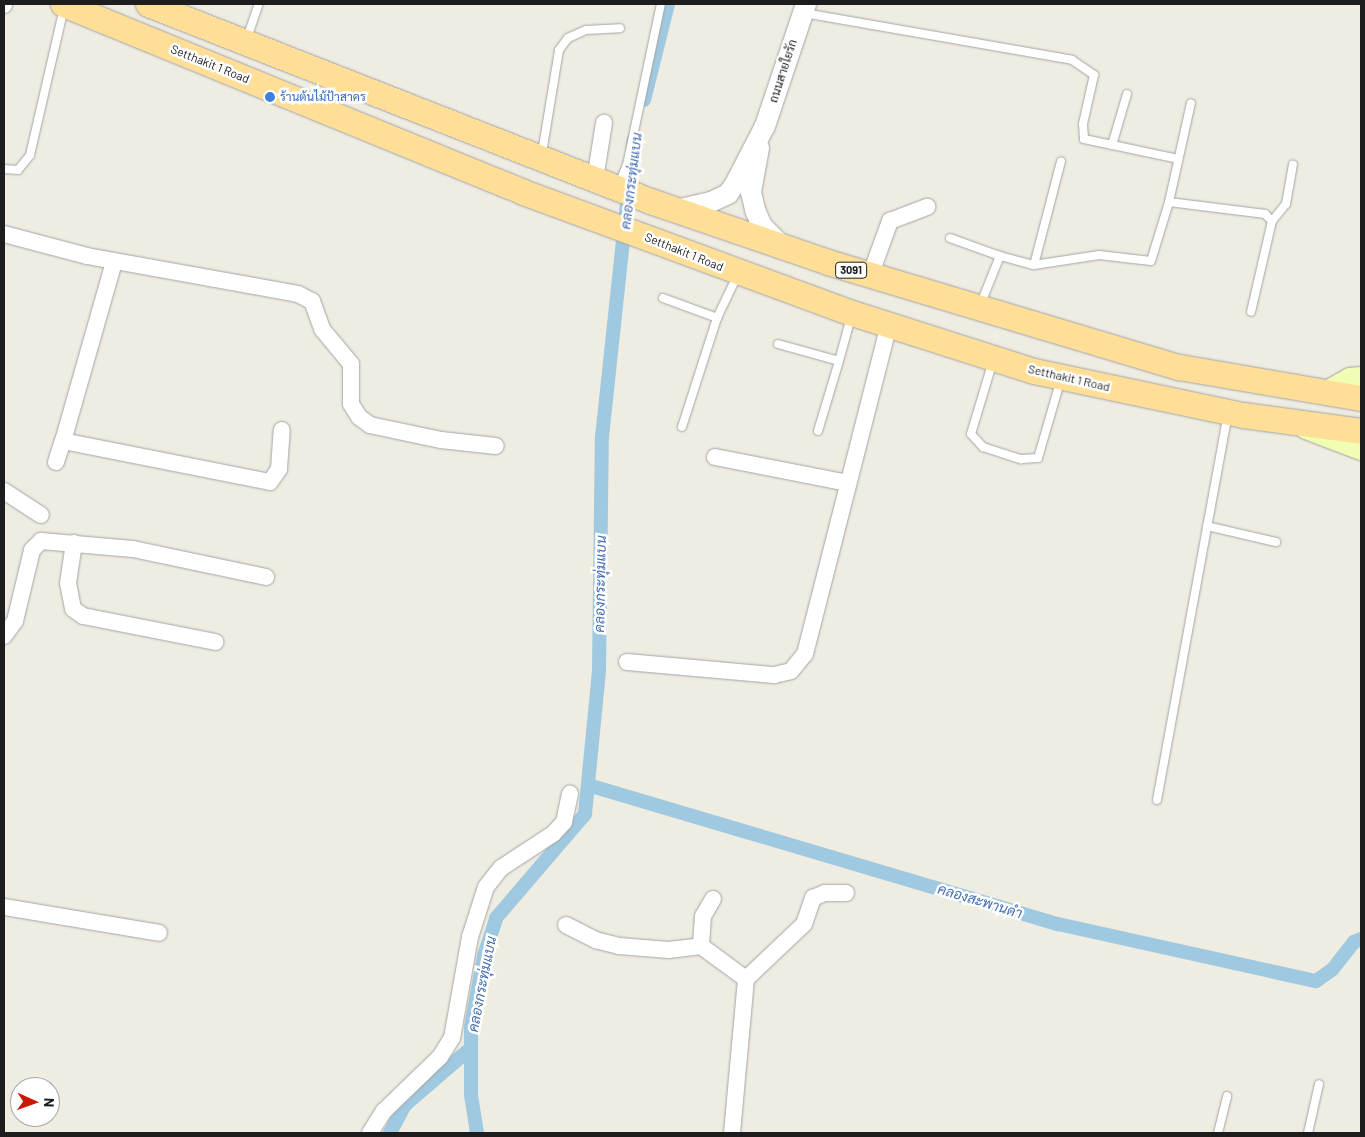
<!DOCTYPE html>
<meta charset="utf-8">
<style>
body{margin:0}
#map{position:relative;width:1365px;height:1137px;overflow:hidden;background:#efece2;font-family:Barlow,Sarabun,sans-serif}
div>[style]{position:absolute}
.canal>*{height:14px;margin:-7px;padding:0 7px;transform-origin:7px;border-radius:7px;background:#9fc9e0}
.roads{filter:drop-shadow(0 0 1px #a4a4a4) drop-shadow(0 0 1px #a4a4a4)}
.service>*{height:8px;margin:-4px;padding:0 4px;transform-origin:4px;border-radius:4px;background:#fff}
.minor>*{height:16px;margin:-8px;padding:0 8px;transform-origin:8px;border-radius:8px;background:#fff}
.tertiary>*{height:20px;margin:-10px;padding:0 10px;transform-origin:10px;border-radius:10px;background:#fff}
.secondary>*{height:22px;margin:-11px;padding:0 11px;transform-origin:11px;border-radius:11px;background:#f0fdb2}
.primary>*{height:25px;margin:-12.5px;padding:0 12.5px;transform-origin:12.5px;border-radius:12.5px;background:#ffdf97}
.dots>*{width:14px;height:14px;translate:-50% -50%;box-sizing:border-box;border:2px solid #fff;border-radius:50%}
span{translate:-50% -50%;white-space:nowrap;text-align:center;line-height:1.15;-webkit-text-stroke:5px #fff;paint-order:stroke}
.shield-label span{padding:1px 4px;background:#fff;border:1px solid;border-radius:4px;-webkit-text-stroke-width:0}
.shield-label{font-size:11px;color:#1d1d1d;font-weight:700}
.street-label{font-size:12px;color:#1d1d1d}
.shop-label{font-size:12px;color:#366cbe}
.left{translate:0 -50%;text-align:left}
.water-label{font-size:14px;color:#446db2;font-style:italic}
.frame{position:absolute;inset:0;border:5px solid #1d1d1d;pointer-events:none}
.north{position:absolute;left:10px;top:1077px;width:50px;height:50px;box-sizing:border-box;background:#fff;border:1px solid #a5a5a5;border-radius:50%;rotate:92deg;font-size:14px;font-weight:700;line-height:20px;text-align:center;color:#1d1d1d}
.north::after{content:'';display:block;margin:auto;width:18px;height:22px;background:#ca1900;clip-path:polygon(50% 0,100% 100%,50% 72%,0 100%)}
</style>
<div id="map">
<div class="canal">
<i style="left:644px;top:100px;width:99px;rotate:-76deg"></i>
<i style="left:588px;top:785px;width:490px;rotate:16.5deg"></i>
<i style="left:1058px;top:924px;width:264px;rotate:12.5deg"></i>
<i style="left:1316px;top:981px;width:19px;rotate:-35deg"></i>
<i style="left:1332px;top:970px;width:36px;rotate:-52deg"></i>
<i style="left:1354px;top:942px;width:8px;rotate:-23deg"></i>
<i style="left:390px;top:1133px;width:32px;rotate:-62deg"></i>
<i style="left:405px;top:1105px;width:87px;rotate:-40.8deg"></i>
<i style="left:477px;top:1133px;width:39px;rotate:-99deg"></i>
<i style="left:471px;top:1094px;width:67px;rotate:-90deg"></i>
<i style="left:471px;top:1027px;width:72px;rotate:-79.6deg"></i>
<i style="left:484px;top:956px;width:40px;rotate:-72deg"></i>
<i style="left:496px;top:918px;width:137px;rotate:-49.4deg"></i>
<i style="left:585px;top:814px;width:145px;rotate:-84.4deg"></i>
<i style="left:599px;top:670px;width:233px;rotate:-89.3deg"></i>
<i style="left:602px;top:437px;width:299px;rotate:-83.9deg"></i>
</div>
<div class="roads">
<div class="service">
<i style="left:804px;top:13px;width:272px;rotate:9.9deg"></i>
<i style="left:1072px;top:60px;width:27px;rotate:34deg"></i>
<i style="left:1094px;top:75px;width:50px;rotate:102.7deg"></i>
<i style="left:1083px;top:124px;width:15px;rotate:86deg"></i>
<i style="left:1084px;top:139px;width:96px;rotate:12deg"></i>
<i style="left:247px;top:38px;width:36px;rotate:-71deg"></i>
<i style="left:1112px;top:145px;width:53px;rotate:-73.6deg"></i>
<i style="left:542px;top:153px;width:104px;rotate:-80.6deg"></i>
<i style="left:559px;top:50px;width:15px;rotate:-53deg"></i>
<i style="left:568px;top:38px;width:20px;rotate:-24deg"></i>
<i style="left:586px;top:30px;width:34px;rotate:-3deg"></i>
<i style="left:4px;top:169px;width:14px;rotate:4deg"></i>
<i style="left:18px;top:170px;width:19px;rotate:-51deg"></i>
<i style="left:30px;top:155px;width:151px;rotate:-77deg"></i>
<i style="left:618px;top:186px;width:23px;rotate:-67deg"></i>
<i style="left:627px;top:165px;width:165px;rotate:-78.1deg"></i>
<i style="left:1169px;top:202px;width:101px;rotate:-77.5deg"></i>
<i style="left:1272px;top:221px;width:22px;rotate:-51deg"></i>
<i style="left:1286px;top:204px;width:40px;rotate:-80deg"></i>
<i style="left:950px;top:238px;width:53px;rotate:19.8deg"></i>
<i style="left:1034px;top:265px;width:107px;rotate:-75.4deg"></i>
<i style="left:663px;top:298px;width:58px;rotate:20.3deg"></i>
<i style="left:981px;top:303px;width:51px;rotate:-68deg"></i>
<i style="left:1000px;top:256px;width:35px;rotate:15deg"></i>
<i style="left:1034px;top:265px;width:66px;rotate:-8.7deg"></i>
<i style="left:1099px;top:255px;width:52px;rotate:6.6deg"></i>
<i style="left:1151px;top:261px;width:62px;rotate:-73deg"></i>
<i style="left:1169px;top:202px;width:97px;rotate:7.1deg"></i>
<i style="left:1265px;top:214px;width:10px;rotate:45deg"></i>
<i style="left:1272px;top:221px;width:93px;rotate:103deg"></i>
<i style="left:778px;top:344px;width:63px;rotate:15.6deg"></i>
<i style="left:839px;top:361px;width:46px;rotate:-74.7deg"></i>
<i style="left:993px;top:361px;width:76px;rotate:106.8deg"></i>
<i style="left:971px;top:434px;width:18px;rotate:47deg"></i>
<i style="left:983px;top:447px;width:40px;rotate:18deg"></i>
<i style="left:1021px;top:459px;width:17px;rotate:-3deg"></i>
<i style="left:1038px;top:458px;width:82px;rotate:-73.8deg"></i>
<i style="left:682px;top:427px;width:114px;rotate:-72.2deg"></i>
<i style="left:717px;top:318px;width:49px;rotate:-64.5deg"></i>
<i style="left:818px;top:431px;width:73px;rotate:-73.3deg"></i>
<i style="left:1207px;top:526px;width:71px;rotate:13.1deg"></i>
<i style="left:1157px;top:800px;width:391px;rotate:-79.6deg"></i>
<i style="left:1218px;top:1133px;width:38px;rotate:-76deg"></i>
<i style="left:1308px;top:1133px;width:50px;rotate:-77.3deg"></i>
</div>
<div class="minor">
<i style="left:4px;top:5px;width:1px;rotate:-90deg"></i>
<i style="left:595px;top:179px;width:57px;rotate:-80.9deg"></i>
<i style="left:4px;top:234px;width:86px;rotate:14.8deg"></i>
<i style="left:87px;top:256px;width:214px;rotate:10.2deg"></i>
<i style="left:298px;top:294px;width:16px;rotate:27deg"></i>
<i style="left:312px;top:301px;width:30px;rotate:70deg"></i>
<i style="left:322px;top:329px;width:45px;rotate:50.4deg"></i>
<i style="left:351px;top:364px;width:40px;rotate:90deg"></i>
<i style="left:351px;top:404px;width:15px;rotate:58deg"></i>
<i style="left:359px;top:417px;width:14px;rotate:36deg"></i>
<i style="left:370px;top:425px;width:73px;rotate:11.9deg"></i>
<i style="left:441px;top:440px;width:55px;rotate:6.2deg"></i>
<i style="left:114px;top:262px;width:186px;rotate:105.9deg"></i>
<i style="left:63px;top:441px;width:211px;rotate:11.2deg"></i>
<i style="left:270px;top:482px;width:16px;rotate:-55deg"></i>
<i style="left:279px;top:469px;width:39px;rotate:-86deg"></i>
<i style="left:870px;top:276px;width:59px;rotate:-70deg"></i>
<i style="left:890px;top:221px;width:40px;rotate:-21deg"></i>
<i style="left:715px;top:457px;width:136px;rotate:11.1deg"></i>
<i style="left:56px;top:462px;width:22px;rotate:-72deg"></i>
<i style="left:4px;top:491px;width:44px;rotate:33deg"></i>
<i style="left:74px;top:543px;width:40px;rotate:98.5deg"></i>
<i style="left:68px;top:583px;width:26px;rotate:79deg"></i>
<i style="left:73px;top:609px;width:12px;rotate:35deg"></i>
<i style="left:83px;top:616px;width:135px;rotate:11.1deg"></i>
<i style="left:4px;top:636px;width:19px;rotate:-54deg"></i>
<i style="left:15px;top:621px;width:73px;rotate:-76.5deg"></i>
<i style="left:32px;top:550px;width:13px;rotate:-45deg"></i>
<i style="left:41px;top:541px;width:92px;rotate:5deg"></i>
<i style="left:133px;top:549px;width:136px;rotate:11.9deg"></i>
<i style="left:627px;top:662px;width:148px;rotate:5.1deg"></i>
<i style="left:774px;top:675px;width:17px;rotate:-13deg"></i>
<i style="left:791px;top:671px;width:22px;rotate:-51deg"></i>
<i style="left:805px;top:654px;width:341px;rotate:-75.7deg"></i>
<i style="left:713px;top:899px;width:20px;rotate:120deg"></i>
<i style="left:703px;top:916px;width:30px;rotate:94deg"></i>
<i style="left:701px;top:946px;width:56px;rotate:36.3deg"></i>
<i style="left:4px;top:907px;width:157px;rotate:9.5deg"></i>
<i style="left:566px;top:925px;width:33px;rotate:27deg"></i>
<i style="left:595px;top:940px;width:25px;rotate:14deg"></i>
<i style="left:619px;top:946px;width:50px;rotate:4.6deg"></i>
<i style="left:669px;top:950px;width:32px;rotate:-7deg"></i>
<i style="left:370px;top:1133px;width:26px;rotate:-58deg"></i>
<i style="left:384px;top:1111px;width:78px;rotate:-44deg"></i>
<i style="left:440px;top:1057px;width:22px;rotate:-58deg"></i>
<i style="left:452px;top:1038px;width:103px;rotate:-79.9deg"></i>
<i style="left:470px;top:937px;width:52px;rotate:-72.3deg"></i>
<i style="left:486px;top:887px;width:24px;rotate:-52deg"></i>
<i style="left:501px;top:868px;width:62px;rotate:-33.2deg"></i>
<i style="left:553px;top:834px;width:16px;rotate:-47deg"></i>
<i style="left:564px;top:822px;width:29px;rotate:-78deg"></i>
<i style="left:732px;top:1133px;width:155px;rotate:-84.8deg"></i>
<i style="left:746px;top:979px;width:80px;rotate:-43.5deg"></i>
<i style="left:804px;top:924px;width:28px;rotate:-71deg"></i>
<i style="left:813px;top:898px;width:13px;rotate:-23deg"></i>
<i style="left:825px;top:893px;width:21px"></i>
</div>
<div class="tertiary">
<i style="left:759px;top:148px;width:45px;rotate:100.3deg"></i>
<i style="left:751px;top:192px;width:18px;rotate:77deg"></i>
<i style="left:755px;top:210px;width:17px;rotate:66deg"></i>
<i style="left:762px;top:226px;width:28px;rotate:45deg"></i>
<i style="left:676px;top:210px;width:36px;rotate:-13deg"></i>
<i style="left:711px;top:202px;width:19px;rotate:-25deg"></i>
<i style="left:728px;top:194px;width:12px;rotate:-55deg"></i>
<i style="left:735px;top:184px;width:65px;rotate:-62.7deg"></i>
<i style="left:765px;top:126px;width:129px;rotate:-71.4deg"></i>
</div>
<div class="secondary">
<i style="left:1325px;top:393px;width:29px;rotate:-29deg"></i>
<i style="left:1350px;top:379px;width:11px;rotate:-5deg"></i>
<i style="left:1306px;top:428px;width:59px;rotate:20.9deg"></i>
</div>
<div class="primary">
<i style="left:63px;top:4px;width:497px;rotate:22.2deg"></i>
<i style="left:523px;top:192px;width:351px;rotate:20.2deg"></i>
<i style="left:852px;top:313px;width:191px;rotate:17.7deg"></i>
<i style="left:1034px;top:371px;width:214px;rotate:11.9deg"></i>
<i style="left:1243px;top:415px;width:119px;rotate:7.7deg"></i>
<i style="left:148px;top:4px;width:542px;rotate:21.41deg"></i>
<i style="left:653px;top:202px;width:185px;rotate:18.9deg"></i>
<i style="left:828px;top:262px;width:366px;rotate:16.7deg"></i>
<i style="left:1179px;top:367px;width:185px;rotate:9.7deg"></i>
</div>
</div>
<div class="dots">
<i style="left:270px;top:97px;background:#3f7fe0"></i>
</div>
<div class="shield-label">
<span style="left:851px;top:270px">3091</span>
</div>
<div class="street-label">
<span style="left:210px;top:64px;rotate:22deg">Setthakit 1 Road</span>
<span style="left:783px;top:71px;rotate:-72deg">ถนนสายใยรัก</span>
<span style="left:684px;top:252px;rotate:22deg">Setthakit 1 Road</span>
<span style="left:1069px;top:378px;rotate:13deg">Setthakit 1 Road</span>
</div>
<div class="shop-label">
<span class="left" style="left:280px;top:97px">ร้านต้นไม้ป้าสาคร</span>
</div>
<div class="water-label">
<span style="left:631px;top:181px;rotate:-83deg">คลองกระทุ่มแบน</span>
<span style="left:600px;top:584px;rotate:-89deg">คลองกระทุ่มแบน</span>
<span style="left:980px;top:901px;rotate:17deg">คลองสะพานดำ</span>
<span style="left:482px;top:984px;rotate:-79deg">คลองกระทุ่มแบน</span>
</div>
<div class="frame"></div>
<div class="north">N</div>
</div>
